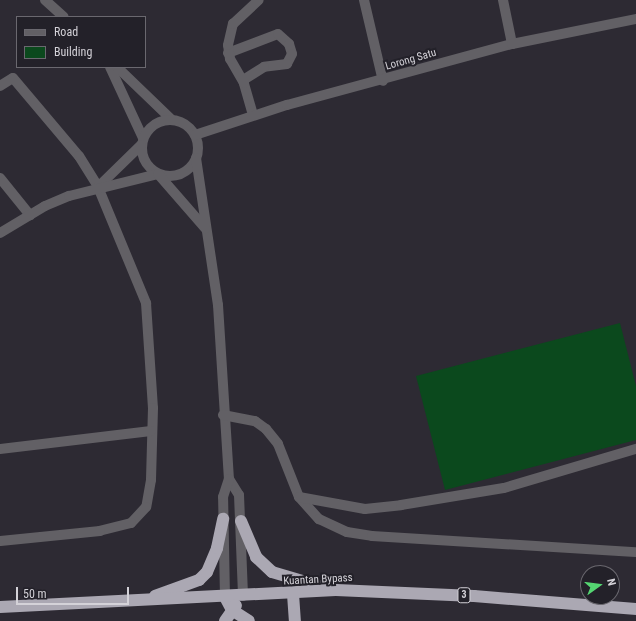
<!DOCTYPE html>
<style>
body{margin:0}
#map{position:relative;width:636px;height:621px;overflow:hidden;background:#2d2a33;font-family:"Roboto Condensed",sans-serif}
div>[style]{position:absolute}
.building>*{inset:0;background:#0b491d}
.minor>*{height:10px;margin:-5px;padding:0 5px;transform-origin:5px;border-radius:5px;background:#626065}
.minor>.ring{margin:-5px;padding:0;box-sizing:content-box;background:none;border:10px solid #626065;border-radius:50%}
.highway>*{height:12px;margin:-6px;padding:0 6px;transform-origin:6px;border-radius:6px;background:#aba8b3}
span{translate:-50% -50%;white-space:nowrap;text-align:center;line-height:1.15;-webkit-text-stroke:4px #232129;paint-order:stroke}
.shield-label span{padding:1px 3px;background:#232129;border:1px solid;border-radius:3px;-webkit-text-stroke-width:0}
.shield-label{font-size:10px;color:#d4d2d8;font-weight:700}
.street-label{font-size:11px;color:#d4d2d8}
.legend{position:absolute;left:16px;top:16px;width:130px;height:52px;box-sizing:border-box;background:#232129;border:1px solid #6a686f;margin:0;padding:5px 7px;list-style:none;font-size:12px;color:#d4d2d8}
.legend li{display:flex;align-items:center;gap:8px;height:20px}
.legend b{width:20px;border:1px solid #6a686f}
.north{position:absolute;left:580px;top:565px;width:40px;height:40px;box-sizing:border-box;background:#232129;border:1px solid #6a686f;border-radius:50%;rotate:76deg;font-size:11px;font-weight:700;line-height:16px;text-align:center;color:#d4d2d8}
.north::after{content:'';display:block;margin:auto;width:14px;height:18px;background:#55d672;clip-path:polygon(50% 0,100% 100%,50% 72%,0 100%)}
.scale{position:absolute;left:16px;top:587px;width:113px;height:18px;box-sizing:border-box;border:2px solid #d4d2d8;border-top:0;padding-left:5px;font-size:12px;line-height:14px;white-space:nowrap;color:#d4d2d8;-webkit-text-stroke:3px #232129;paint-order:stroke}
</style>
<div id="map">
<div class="building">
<i style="clip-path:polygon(620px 323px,636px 386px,636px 440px,445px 490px,416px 376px)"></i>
</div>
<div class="minor">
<i style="left:45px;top:0;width:25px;rotate:42deg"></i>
<i style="left:364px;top:0;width:83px;rotate:76.8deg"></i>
<i style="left:503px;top:0;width:45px;rotate:78.4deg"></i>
<i style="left:228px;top:53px;width:53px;rotate:-20.8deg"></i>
<i style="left:278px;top:34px;width:15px;rotate:42deg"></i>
<i style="left:289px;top:44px;width:10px;rotate:73deg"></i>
<i style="left:292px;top:54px;width:11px;rotate:117deg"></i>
<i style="left:287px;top:64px;width:23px;rotate:173deg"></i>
<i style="left:264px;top:67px;width:25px;rotate:148deg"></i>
<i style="left:110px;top:67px;width:78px;rotate:65.1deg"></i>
<i style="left:117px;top:67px;width:75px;rotate:43.9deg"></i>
<i style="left:0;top:86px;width:15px;rotate:-32deg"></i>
<i style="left:13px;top:78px;width:102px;rotate:49.8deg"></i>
<i style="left:79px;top:156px;width:36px;rotate:58deg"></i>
<i style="left:98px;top:187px;width:126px;rotate:67.5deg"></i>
<i style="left:146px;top:303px;width:105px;rotate:86.2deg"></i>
<i style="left:153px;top:408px;width:72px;rotate:91.6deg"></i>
<i style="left:151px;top:480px;width:27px;rotate:100deg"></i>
<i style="left:146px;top:507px;width:22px;rotate:133deg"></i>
<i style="left:131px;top:523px;width:32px;rotate:166deg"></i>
<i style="left:100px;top:531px;width:100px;rotate:174.3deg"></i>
<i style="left:253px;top:115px;width:33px;rotate:-106deg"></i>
<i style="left:244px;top:83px;width:28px;rotate:-120deg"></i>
<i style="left:230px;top:59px;width:14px;rotate:-98deg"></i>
<i style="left:228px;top:45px;width:22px;rotate:-77deg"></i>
<i style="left:233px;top:24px;width:35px;rotate:-43deg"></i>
<i class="ring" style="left:142px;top:120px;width:46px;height:46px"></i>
<i style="left:195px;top:135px;width:97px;rotate:-18.1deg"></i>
<i style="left:287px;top:105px;width:233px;rotate:-15.2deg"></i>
<i style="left:512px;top:44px;width:126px;rotate:-11.4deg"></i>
<i style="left:196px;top:158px;width:149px;rotate:81.5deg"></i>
<i style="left:218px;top:305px;width:174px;rotate:86.4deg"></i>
<i style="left:229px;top:479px;width:19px;rotate:58deg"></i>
<i style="left:239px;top:495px;width:101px;rotate:87.7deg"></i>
<i style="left:0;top:178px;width:48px;rotate:51deg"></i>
<i style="left:98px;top:187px;width:60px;rotate:-44.3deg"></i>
<i style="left:0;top:233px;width:52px;rotate:-31deg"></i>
<i style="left:45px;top:206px;width:26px;rotate:-23deg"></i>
<i style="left:69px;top:196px;width:92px;rotate:-13.9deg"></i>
<i style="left:158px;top:174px;width:72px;rotate:49deg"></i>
<i style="left:223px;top:415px;width:33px;rotate:11deg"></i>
<i style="left:255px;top:421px;width:14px;rotate:36deg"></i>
<i style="left:266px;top:429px;width:19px;rotate:51deg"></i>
<i style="left:278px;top:444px;width:57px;rotate:68.4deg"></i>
<i style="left:299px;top:497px;width:30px;rotate:48deg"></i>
<i style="left:319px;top:519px;width:31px;rotate:25deg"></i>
<i style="left:347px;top:532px;width:25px;rotate:9deg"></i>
<i style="left:372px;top:536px;width:264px;rotate:3.5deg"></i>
<i style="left:0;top:449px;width:152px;rotate:-6.8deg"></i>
<i style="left:299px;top:497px;width:67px;rotate:10.3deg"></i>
<i style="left:365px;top:509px;width:36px;rotate:-6deg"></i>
<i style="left:401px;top:505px;width:104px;rotate:-9.4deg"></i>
<i style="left:504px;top:488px;width:138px;rotate:-16.5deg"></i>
<i style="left:225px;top:597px;width:100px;rotate:-91.1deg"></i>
<i style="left:223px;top:497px;width:19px;rotate:-72deg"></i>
</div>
<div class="highway">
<i style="left:241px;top:521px;width:39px;rotate:67deg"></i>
<i style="left:256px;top:557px;width:22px;rotate:43deg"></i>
<i style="left:272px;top:572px;width:53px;rotate:16.4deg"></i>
<i style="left:293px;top:594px;width:27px;rotate:86deg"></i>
<i style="left:155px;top:596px;width:47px;rotate:-20deg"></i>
<i style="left:199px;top:580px;width:11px;rotate:-45deg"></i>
<i style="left:207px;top:572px;width:26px;rotate:-67deg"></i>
<i style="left:217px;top:548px;width:30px;rotate:-78deg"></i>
<i style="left:225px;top:597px;width:15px;rotate:62deg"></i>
<i style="left:232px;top:610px;width:20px;rotate:33deg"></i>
<i style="left:0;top:607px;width:336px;rotate:-2.9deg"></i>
<i style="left:336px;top:590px;width:138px;rotate:2.5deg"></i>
<i style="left:474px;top:596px;width:163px;rotate:4.6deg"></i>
<i style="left:225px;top:621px;width:19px;rotate:-55deg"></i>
</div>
<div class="shield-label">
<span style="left:464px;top:595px">3</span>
</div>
<div class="street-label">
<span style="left:411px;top:60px;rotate:-16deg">Lorong Satu</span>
<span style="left:318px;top:580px;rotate:-3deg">Kuantan Bypass</span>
</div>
<ul class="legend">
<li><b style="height:5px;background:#626065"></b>Road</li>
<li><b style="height:11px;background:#0b491d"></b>Building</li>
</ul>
<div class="north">N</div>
<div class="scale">50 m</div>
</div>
